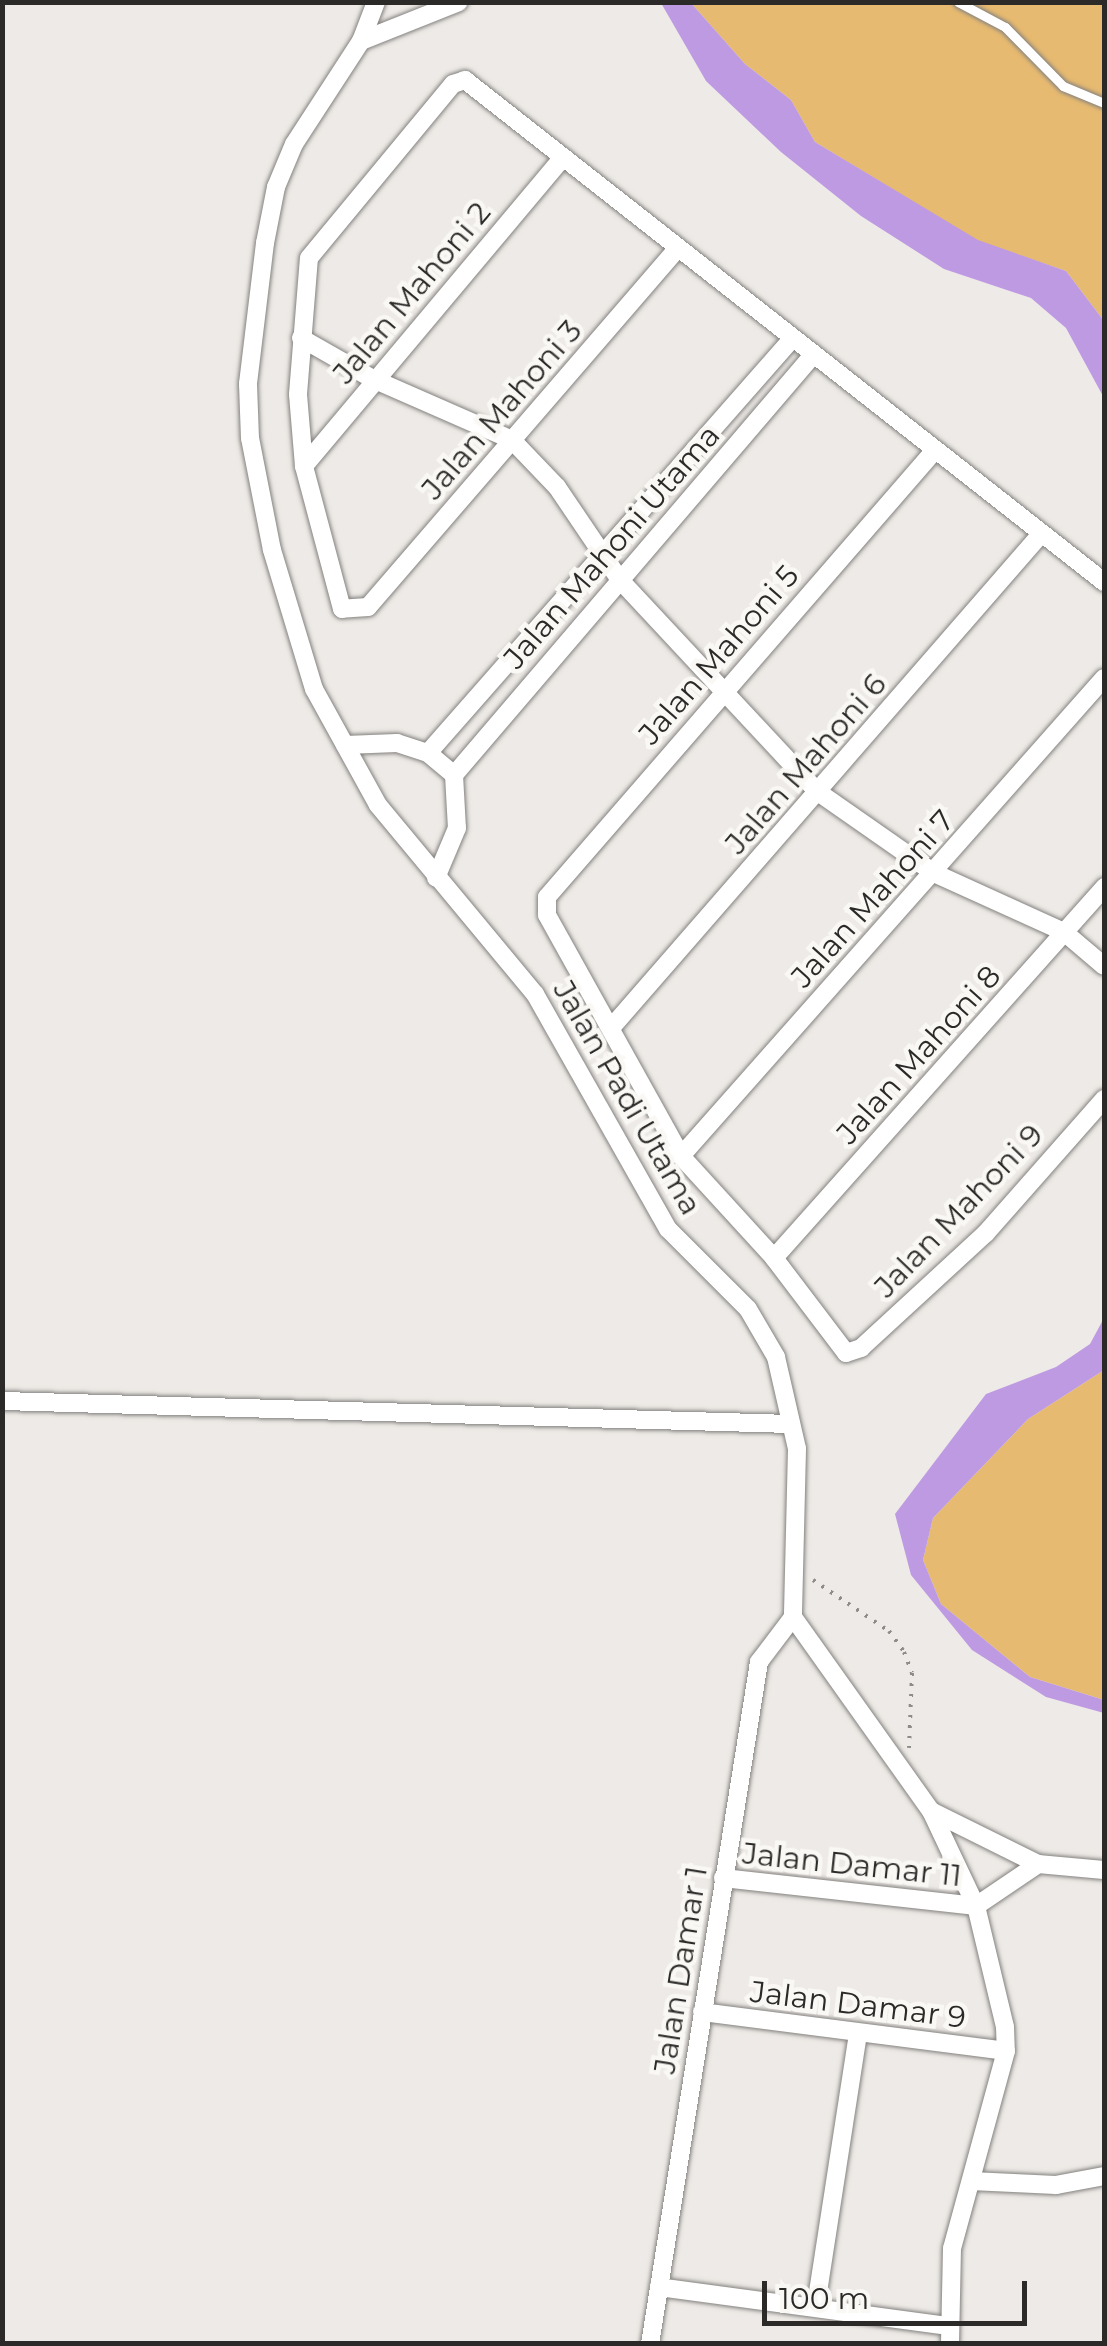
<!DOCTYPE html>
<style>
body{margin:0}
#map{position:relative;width:1107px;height:2346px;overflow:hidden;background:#edeae7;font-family:Montserrat,sans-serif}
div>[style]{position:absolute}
.green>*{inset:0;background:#e7ba71}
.water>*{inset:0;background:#be9ae2}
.path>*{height:4px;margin-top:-2px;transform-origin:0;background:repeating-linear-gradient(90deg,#8e8c8a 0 2.5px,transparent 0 10.5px)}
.roads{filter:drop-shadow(0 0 2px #83817e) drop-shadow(0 0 2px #83817e)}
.service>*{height:9px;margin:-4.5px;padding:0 4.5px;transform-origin:4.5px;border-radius:4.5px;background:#fff}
.minor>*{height:18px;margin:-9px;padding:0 9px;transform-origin:9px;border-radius:9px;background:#fff}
span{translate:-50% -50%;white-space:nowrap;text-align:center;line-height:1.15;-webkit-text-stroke:9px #faf8f4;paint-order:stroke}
.street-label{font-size:30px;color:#2b2a29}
.frame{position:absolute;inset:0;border:5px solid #2b2a29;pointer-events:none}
.scale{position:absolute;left:762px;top:2281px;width:265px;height:45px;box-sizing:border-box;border:5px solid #2b2a29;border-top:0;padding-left:12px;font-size:30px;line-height:35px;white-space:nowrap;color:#2b2a29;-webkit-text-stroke:8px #faf8f4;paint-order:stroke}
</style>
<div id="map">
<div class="green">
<i style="clip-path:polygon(691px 3px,1104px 3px,1104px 321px,1066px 271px,978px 241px,815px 142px,791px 100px,745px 64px)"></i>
<i style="clip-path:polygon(1104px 1370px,1104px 1700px,1030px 1677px,941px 1604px,923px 1560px,933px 1518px,1028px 1419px)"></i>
</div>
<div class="water">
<i style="clip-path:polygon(661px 3px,691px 3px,745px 64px,791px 100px,815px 142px,978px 240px,1066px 271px,1104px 321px,1104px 398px,1066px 328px,1031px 298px,944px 269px,861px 216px,781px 152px,706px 81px)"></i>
<i style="clip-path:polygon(1104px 1318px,1104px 1370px,1028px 1419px,933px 1518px,923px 1560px,941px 1604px,1030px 1677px,1104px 1700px,1104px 1713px,1046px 1697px,972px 1650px,911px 1575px,895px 1514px,986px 1394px,1056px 1367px,1090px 1344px)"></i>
</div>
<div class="path">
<i style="left:813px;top:1580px;width:92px;rotate:33.9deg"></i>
<i style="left:889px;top:1631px;width:26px;rotate:54deg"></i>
<i style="left:904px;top:1652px;width:22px;rotate:69deg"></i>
<i style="left:912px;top:1673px;width:75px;rotate:92.3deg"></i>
</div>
<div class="roads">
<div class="service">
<i style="left:958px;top:2px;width:53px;rotate:28deg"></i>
<i style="left:1005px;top:27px;width:83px;rotate:45.5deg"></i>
<i style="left:1063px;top:86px;width:44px;rotate:22.5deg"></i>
</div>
<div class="minor">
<i style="left:376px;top:2px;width:42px;rotate:111deg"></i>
<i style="left:361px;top:41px;width:123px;rotate:123deg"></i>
<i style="left:294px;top:144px;width:47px;rotate:112.7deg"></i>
<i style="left:276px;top:187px;width:57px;rotate:101.1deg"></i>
<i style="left:265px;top:243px;width:142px;rotate:96.9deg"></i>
<i style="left:248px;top:384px;width:54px;rotate:87.9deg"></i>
<i style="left:250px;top:438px;width:114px;rotate:78.9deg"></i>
<i style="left:272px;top:550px;width:145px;rotate:73.2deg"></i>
<i style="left:314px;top:689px;width:132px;rotate:61.1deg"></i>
<i style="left:378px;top:805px;width:246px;rotate:50.3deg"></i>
<i style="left:535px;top:994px;width:270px;rotate:60.5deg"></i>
<i style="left:668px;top:1229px;width:113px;rotate:45deg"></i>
<i style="left:748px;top:1309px;width:56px;rotate:59.7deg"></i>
<i style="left:776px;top:1357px;width:94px;rotate:77.1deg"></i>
<i style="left:797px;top:1449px;width:168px;rotate:91.4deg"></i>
<i style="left:793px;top:1617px;width:238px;rotate:54.6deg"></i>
<i style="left:931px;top:1811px;width:105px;rotate:64.7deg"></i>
<i style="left:976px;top:1906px;width:124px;rotate:76.5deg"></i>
<i style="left:1005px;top:2027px;width:24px;rotate:88deg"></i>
<i style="left:1006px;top:2051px;width:204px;rotate:105.3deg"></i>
<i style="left:952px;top:2248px;width:96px;rotate:91.2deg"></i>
<i style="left:361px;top:41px;width:105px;rotate:-21.7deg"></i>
<i style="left:677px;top:249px;width:473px;rotate:130.8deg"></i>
<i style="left:368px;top:607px;width:26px;rotate:176deg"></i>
<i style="left:342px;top:609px;width:148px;rotate:-104.9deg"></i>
<i style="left:304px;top:466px;width:72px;rotate:-94.8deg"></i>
<i style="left:298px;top:394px;width:136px;rotate:-85.4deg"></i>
<i style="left:309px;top:258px;width:226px;rotate:-50.4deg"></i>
<i style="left:453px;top:84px;width:13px;rotate:-18deg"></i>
<i style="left:465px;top:80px;width:813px;rotate:38.15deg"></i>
<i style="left:301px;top:338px;width:83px;rotate:29.7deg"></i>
<i style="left:373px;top:379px;width:152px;rotate:23.7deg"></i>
<i style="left:512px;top:440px;width:65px;rotate:46.2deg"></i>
<i style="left:557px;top:487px;width:112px;rotate:55.9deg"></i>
<i style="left:620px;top:580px;width:290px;rotate:47deg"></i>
<i style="left:818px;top:792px;width:141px;rotate:34.9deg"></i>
<i style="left:934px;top:873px;width:143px;rotate:24.4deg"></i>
<i style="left:1064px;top:932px;width:52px;rotate:40.4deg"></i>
<i style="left:935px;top:450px;width:592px;rotate:130.96deg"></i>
<i style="left:547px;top:897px;width:18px;rotate:90deg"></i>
<i style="left:547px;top:915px;width:276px;rotate:60.9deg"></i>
<i style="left:681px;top:1156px;width:138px;rotate:47.6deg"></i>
<i style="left:774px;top:1258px;width:119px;rotate:52.8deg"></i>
<i style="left:846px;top:1353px;width:16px;rotate:-18deg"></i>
<i style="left:861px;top:1348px;width:170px;rotate:-42.6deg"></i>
<i style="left:986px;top:1233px;width:179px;rotate:-48.6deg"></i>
<i style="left:304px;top:466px;width:403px;rotate:-50deg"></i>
<i style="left:345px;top:745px;width:52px;rotate:-2.2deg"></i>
<i style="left:397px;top:743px;width:33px;rotate:18deg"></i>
<i style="left:428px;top:753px;width:34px;rotate:40deg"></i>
<i style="left:454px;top:775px;width:53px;rotate:86.8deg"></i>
<i style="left:457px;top:828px;width:54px;rotate:112.8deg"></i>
<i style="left:428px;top:753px;width:551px;rotate:-48.68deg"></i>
<i style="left:454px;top:775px;width:553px;rotate:-49.48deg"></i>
<i style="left:611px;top:1028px;width:655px;rotate:-48.96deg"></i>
<i style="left:681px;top:1156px;width:638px;rotate:-48.49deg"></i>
<i style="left:774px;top:1258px;width:497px;rotate:-48.3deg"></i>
<i style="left:2px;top:1401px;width:789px;rotate:1.67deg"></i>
<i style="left:931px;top:1811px;width:119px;rotate:26.4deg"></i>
<i style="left:1038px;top:1864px;width:66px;rotate:5.2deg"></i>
<i style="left:723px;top:1878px;width:255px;rotate:6.3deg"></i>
<i style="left:976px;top:1906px;width:75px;rotate:-34.1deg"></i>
<i style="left:702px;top:2012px;width:306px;rotate:7.3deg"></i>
<i style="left:971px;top:2181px;width:85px;rotate:2.7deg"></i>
<i style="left:1056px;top:2185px;width:49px;rotate:-10.6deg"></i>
<i style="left:659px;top:2287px;width:291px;rotate:7.7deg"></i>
<i style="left:816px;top:2305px;width:275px;rotate:-81.2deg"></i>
<i style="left:650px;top:2344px;width:691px;rotate:-80.92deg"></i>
<i style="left:759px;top:1662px;width:56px;rotate:-52.9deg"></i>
</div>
</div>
<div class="street-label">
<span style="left:412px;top:293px;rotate:-50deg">Jalan Mahoni 2</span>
<span style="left:502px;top:410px;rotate:-49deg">Jalan Mahoni 3</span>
<span style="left:612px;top:547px;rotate:-49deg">Jalan Mahoni Utama</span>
<span style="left:719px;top:655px;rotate:-49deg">Jalan Mahoni 5</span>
<span style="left:806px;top:764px;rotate:-49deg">Jalan Mahoni 6</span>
<span style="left:873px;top:899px;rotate:-48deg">Jalan Mahoni 7</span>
<span style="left:919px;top:1055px;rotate:-48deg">Jalan Mahoni 8</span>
<span style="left:627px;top:1098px;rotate:60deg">Jalan Padi Utama</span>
<span style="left:959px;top:1211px;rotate:-46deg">Jalan Mahoni 9</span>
<span style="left:852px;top:1865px;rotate:6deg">Jalan Damar 11</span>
<span style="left:681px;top:1970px;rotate:-81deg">Jalan Damar 1</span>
<span style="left:858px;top:2005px;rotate:7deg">Jalan Damar 9</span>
</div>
<div class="frame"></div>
<div class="scale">100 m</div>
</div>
